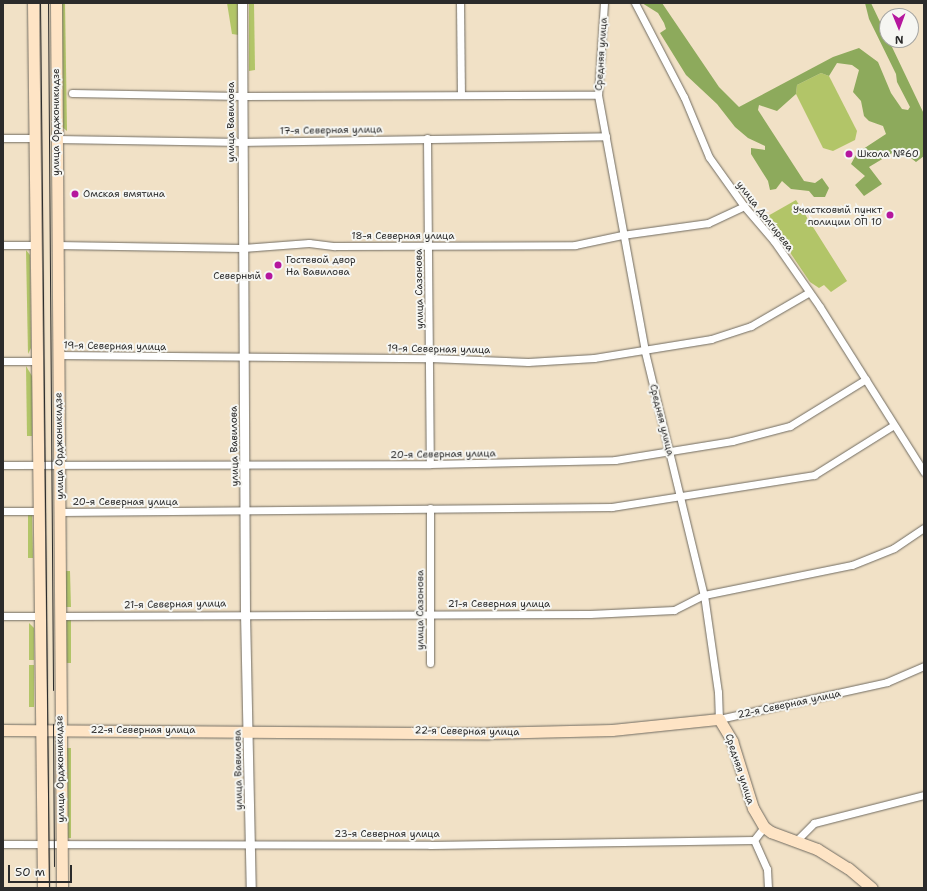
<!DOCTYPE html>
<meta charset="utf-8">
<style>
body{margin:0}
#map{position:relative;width:927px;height:891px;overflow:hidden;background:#f1e1c6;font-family:"Shantell Sans",sans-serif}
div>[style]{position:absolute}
.green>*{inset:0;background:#b2c568}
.forest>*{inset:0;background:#8daa5c}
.roads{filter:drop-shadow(0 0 1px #706b61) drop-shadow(0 0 1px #706b61)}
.minor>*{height:7px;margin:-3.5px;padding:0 3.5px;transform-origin:3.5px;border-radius:3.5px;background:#fff}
.tertiary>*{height:9px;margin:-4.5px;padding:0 4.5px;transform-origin:4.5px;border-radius:4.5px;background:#fff}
.secondary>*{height:11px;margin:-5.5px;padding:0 5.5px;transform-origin:5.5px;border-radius:5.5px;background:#fee4c5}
.tram>*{height:1px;margin:-0.5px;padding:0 0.5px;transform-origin:0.5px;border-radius:0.5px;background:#2b2b2b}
.dots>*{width:11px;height:11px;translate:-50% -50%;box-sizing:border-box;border:2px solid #f6f6f2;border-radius:50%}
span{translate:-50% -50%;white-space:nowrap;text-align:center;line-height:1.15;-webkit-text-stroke:4px #f6f6f2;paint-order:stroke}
.street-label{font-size:10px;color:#2b2b2b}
.poi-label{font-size:10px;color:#2b2b2b}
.left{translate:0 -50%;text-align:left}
.right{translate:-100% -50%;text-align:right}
.frame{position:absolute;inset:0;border:4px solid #2b2b2b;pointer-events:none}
.north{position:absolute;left:879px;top:8px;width:40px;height:40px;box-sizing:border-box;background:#f6f6f2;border:1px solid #a5a5a2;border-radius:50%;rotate:179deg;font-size:11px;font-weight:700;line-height:16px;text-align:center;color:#2b2b2b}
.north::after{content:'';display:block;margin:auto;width:14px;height:18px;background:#b5179e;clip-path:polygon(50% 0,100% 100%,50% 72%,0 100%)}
.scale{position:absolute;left:8px;top:865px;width:64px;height:18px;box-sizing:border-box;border:2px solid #2b2b2b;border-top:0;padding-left:5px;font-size:12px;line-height:14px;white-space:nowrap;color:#2b2b2b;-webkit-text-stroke:3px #f6f6f2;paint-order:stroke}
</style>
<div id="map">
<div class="green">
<i style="clip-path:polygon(61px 3px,65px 3px,67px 131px,62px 127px)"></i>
<i style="clip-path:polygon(227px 3px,239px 3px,239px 35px,232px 34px)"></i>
<i style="clip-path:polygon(249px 3px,254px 3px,255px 70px,249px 71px)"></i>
<i style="clip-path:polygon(821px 73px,829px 76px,857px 131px,855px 140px,833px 151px,823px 148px,796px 94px,797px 85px)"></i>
<i style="clip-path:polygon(796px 200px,847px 281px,831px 292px,824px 285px,819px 288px,810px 282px,766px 217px)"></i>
<i style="clip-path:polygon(26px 250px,30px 255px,31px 348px,28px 354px)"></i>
<i style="clip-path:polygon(26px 366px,32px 376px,32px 436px,27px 436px)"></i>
<i style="clip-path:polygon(28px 513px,32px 513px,33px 558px,28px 558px)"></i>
<i style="clip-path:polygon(65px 571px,70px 571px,71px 607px,66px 607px)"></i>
<i style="clip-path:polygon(66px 620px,71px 620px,71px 663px,66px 663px)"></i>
<i style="clip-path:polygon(29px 623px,34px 628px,34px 660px,29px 660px)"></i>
<i style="clip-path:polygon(29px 665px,34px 665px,34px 707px,29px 707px)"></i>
<i style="clip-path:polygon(67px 748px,71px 748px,71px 838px,68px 838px)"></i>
</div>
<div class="forest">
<i style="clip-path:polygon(642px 3px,662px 3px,719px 87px,739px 107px,833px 57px,859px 48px,878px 62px,891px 93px,902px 109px,908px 110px,910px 107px,897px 82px,896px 74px,869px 19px,865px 3px,871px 3px,924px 114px,924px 156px,916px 162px,899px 149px,869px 167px,882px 184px,864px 196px,855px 185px,865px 176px,851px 164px,857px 153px,886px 134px,883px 126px,869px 121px,864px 116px,861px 101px,853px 92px,859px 70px,852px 65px,837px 63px,829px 76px,821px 73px,797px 85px,796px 94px,777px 111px,759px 105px,758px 110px,804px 181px,815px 183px,822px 178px,829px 188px,825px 197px,814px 197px,809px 191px,791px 189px,782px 181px,776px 189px,770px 190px,768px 181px,751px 154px,751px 148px,765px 150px,765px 146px,748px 138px,735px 127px,717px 104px,686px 75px,660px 33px,666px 29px,664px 23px,658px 13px)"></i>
</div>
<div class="roads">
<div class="minor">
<i style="left:460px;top:3px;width:92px;rotate:89.4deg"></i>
<i style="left:604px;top:3px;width:92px;rotate:93.7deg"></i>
<i style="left:598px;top:95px;width:261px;rotate:79.6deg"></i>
<i style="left:645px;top:352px;width:250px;rotate:76.4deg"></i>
<i style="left:704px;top:595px;width:98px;rotate:81.8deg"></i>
<i style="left:718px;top:692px;width:27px;rotate:88deg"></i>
<i style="left:719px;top:719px;width:172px;rotate:-12.4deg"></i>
<i style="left:887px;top:682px;width:40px;rotate:-23.4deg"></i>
<i style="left:635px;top:3px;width:106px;rotate:62.5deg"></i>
<i style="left:684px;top:97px;width:65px;rotate:67.4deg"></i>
<i style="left:709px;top:157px;width:60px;rotate:54.5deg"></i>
<i style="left:744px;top:206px;width:46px;rotate:49.4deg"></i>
<i style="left:774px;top:241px;width:80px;rotate:55.1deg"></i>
<i style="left:820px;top:307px;width:195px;rotate:57.8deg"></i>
<i style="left:72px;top:93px;width:170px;rotate:1deg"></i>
<i style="left:242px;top:96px;width:356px;rotate:-0.2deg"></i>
<i style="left:3px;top:138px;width:33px"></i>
<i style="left:427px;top:138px;width:326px;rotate:89.5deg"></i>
<i style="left:56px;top:139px;width:186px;rotate:0.9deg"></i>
<i style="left:242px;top:142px;width:364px;rotate:-0.9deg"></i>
<i style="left:3px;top:245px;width:33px"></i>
<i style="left:56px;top:245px;width:187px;rotate:0.9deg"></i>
<i style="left:243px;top:248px;width:66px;rotate:-4.3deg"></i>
<i style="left:309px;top:243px;width:26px;rotate:7deg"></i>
<i style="left:335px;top:246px;width:240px;rotate:-0.2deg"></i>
<i style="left:575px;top:245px;width:48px;rotate:-12deg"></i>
<i style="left:622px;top:235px;width:87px;rotate:-7.9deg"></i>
<i style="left:708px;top:223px;width:40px;rotate:-25deg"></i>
<i style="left:57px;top:355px;width:373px;rotate:0.5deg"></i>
<i style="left:430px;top:358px;width:98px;rotate:2.3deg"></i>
<i style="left:528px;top:362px;width:66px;rotate:-3.5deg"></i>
<i style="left:594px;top:358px;width:119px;rotate:-9.2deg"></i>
<i style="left:711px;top:339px;width:42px;rotate:-18deg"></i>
<i style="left:751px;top:326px;width:66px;rotate:-30.1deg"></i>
<i style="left:3px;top:361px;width:34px"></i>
<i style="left:3px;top:465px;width:427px;rotate:-0.1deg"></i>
<i style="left:430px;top:464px;width:185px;rotate:-1.2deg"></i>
<i style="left:615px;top:460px;width:119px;rotate:-9.2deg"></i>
<i style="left:732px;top:441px;width:60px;rotate:-14.5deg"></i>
<i style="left:790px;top:426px;width:89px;rotate:-31.7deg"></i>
<i style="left:430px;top:508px;width:155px;rotate:90deg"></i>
<i style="left:3px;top:511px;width:36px"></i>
<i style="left:60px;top:512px;width:552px;rotate:-0.52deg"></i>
<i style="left:612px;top:507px;width:205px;rotate:-9deg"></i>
<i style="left:814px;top:475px;width:94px;rotate:-32deg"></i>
<i style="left:3px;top:616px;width:37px"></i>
<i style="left:59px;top:616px;width:531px;rotate:-0.22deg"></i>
<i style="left:590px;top:614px;width:84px;rotate:-2.7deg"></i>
<i style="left:674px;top:610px;width:34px;rotate:-27deg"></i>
<i style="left:704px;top:595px;width:151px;rotate:-11.5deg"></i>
<i style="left:852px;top:565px;width:45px;rotate:-22deg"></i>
<i style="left:894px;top:548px;width:36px;rotate:-34deg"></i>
<i style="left:754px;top:840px;width:32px;rotate:66deg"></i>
<i style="left:767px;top:869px;width:19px;rotate:87deg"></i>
<i style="left:797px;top:840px;width:24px;rotate:-45deg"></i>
<i style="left:814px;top:823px;width:114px;rotate:-14.3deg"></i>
<i style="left:3px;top:844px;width:427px;rotate:0.1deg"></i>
<i style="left:430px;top:845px;width:324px;rotate:-0.9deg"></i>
<i style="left:754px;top:840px;width:16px;rotate:-52deg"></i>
</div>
<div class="tertiary">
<i style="left:242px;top:3px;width:610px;rotate:89.72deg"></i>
<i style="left:245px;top:613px;width:275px;rotate:88.8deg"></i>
</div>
<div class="secondary">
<i style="left:33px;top:3px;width:885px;rotate:89.35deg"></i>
<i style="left:56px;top:3px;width:885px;rotate:89.61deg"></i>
<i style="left:3px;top:730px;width:486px;rotate:0.4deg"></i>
<i style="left:489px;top:733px;width:123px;rotate:-1.4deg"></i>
<i style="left:612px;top:730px;width:108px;rotate:-5.9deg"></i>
<i style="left:719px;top:719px;width:26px;rotate:59deg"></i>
<i style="left:732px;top:741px;width:70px;rotate:72.6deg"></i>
<i style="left:753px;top:808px;width:22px;rotate:60deg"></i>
<i style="left:764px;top:827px;width:9px;rotate:36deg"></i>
<i style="left:771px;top:832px;width:49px;rotate:20.3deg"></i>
<i style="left:817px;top:849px;width:36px;rotate:32deg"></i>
<i style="left:848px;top:868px;width:31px;rotate:40deg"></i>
</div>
</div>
<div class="tram">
<i style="left:40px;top:3px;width:885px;rotate:89.42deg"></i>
<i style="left:48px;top:3px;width:687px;rotate:89.58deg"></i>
<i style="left:53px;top:724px;width:142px;rotate:89.6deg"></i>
</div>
<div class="dots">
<i style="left:849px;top:154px;background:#b5179e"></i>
<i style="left:75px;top:194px;background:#b5179e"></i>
<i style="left:890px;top:215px;background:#b5179e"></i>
<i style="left:278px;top:265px;background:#b5179e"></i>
<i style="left:269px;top:276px;background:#b5179e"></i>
</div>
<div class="street-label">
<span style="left:601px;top:54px;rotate:-86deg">Средняя улица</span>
<span style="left:56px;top:122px;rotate:-90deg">улица Орджоникидзе</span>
<span style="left:231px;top:122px;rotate:-90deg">улица Вавилова</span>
<span style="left:331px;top:130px;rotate:-1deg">17-я Северная улица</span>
<span style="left:765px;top:216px;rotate:52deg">улица Долгирева</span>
<span style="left:403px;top:236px">18-я Северная улица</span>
<span style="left:419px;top:289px;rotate:-91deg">улица Сазонова</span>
<span style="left:115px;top:346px;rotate:1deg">19-я Северная улица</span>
<span style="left:439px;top:349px;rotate:1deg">19-я Северная улица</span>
<span style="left:662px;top:420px;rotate:76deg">Средняя улица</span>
<span style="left:59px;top:446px;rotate:-91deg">улица Орджоникидзе</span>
<span style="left:234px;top:446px;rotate:-91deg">улица Вавилова</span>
<span style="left:443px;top:454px;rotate:-1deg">20-я Северная улица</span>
<span style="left:125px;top:502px">20-я Северная улица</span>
<span style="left:175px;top:604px;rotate:-1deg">21-я Северная улица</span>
<span style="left:499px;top:604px">21-я Северная улица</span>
<span style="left:420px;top:610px;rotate:-90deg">улица Сазонова</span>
<span style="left:789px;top:704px;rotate:-12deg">22-я Северная улица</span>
<span style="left:143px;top:730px">22-я Северная улица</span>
<span style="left:467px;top:731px;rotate:1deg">22-я Северная улица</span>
<span style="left:60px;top:769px;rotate:-91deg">улица Орджоникидзе</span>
<span style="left:740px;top:769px;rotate:72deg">Средняя улица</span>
<span style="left:238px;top:770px;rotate:-91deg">улица Вавилова</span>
<span style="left:387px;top:834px">23-я Северная улица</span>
</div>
<div class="poi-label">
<span class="left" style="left:857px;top:154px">Школа №60</span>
<span class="left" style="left:83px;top:194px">Oмская вмятина</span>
<span class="right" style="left:882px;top:215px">Участковый пункт<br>полиции ОП 10</span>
<span class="left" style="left:286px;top:265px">Гостевой двор<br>На Вавилова</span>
<span class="right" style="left:261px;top:276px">Северный</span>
</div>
<div class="frame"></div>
<div class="north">N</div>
<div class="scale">50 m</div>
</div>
